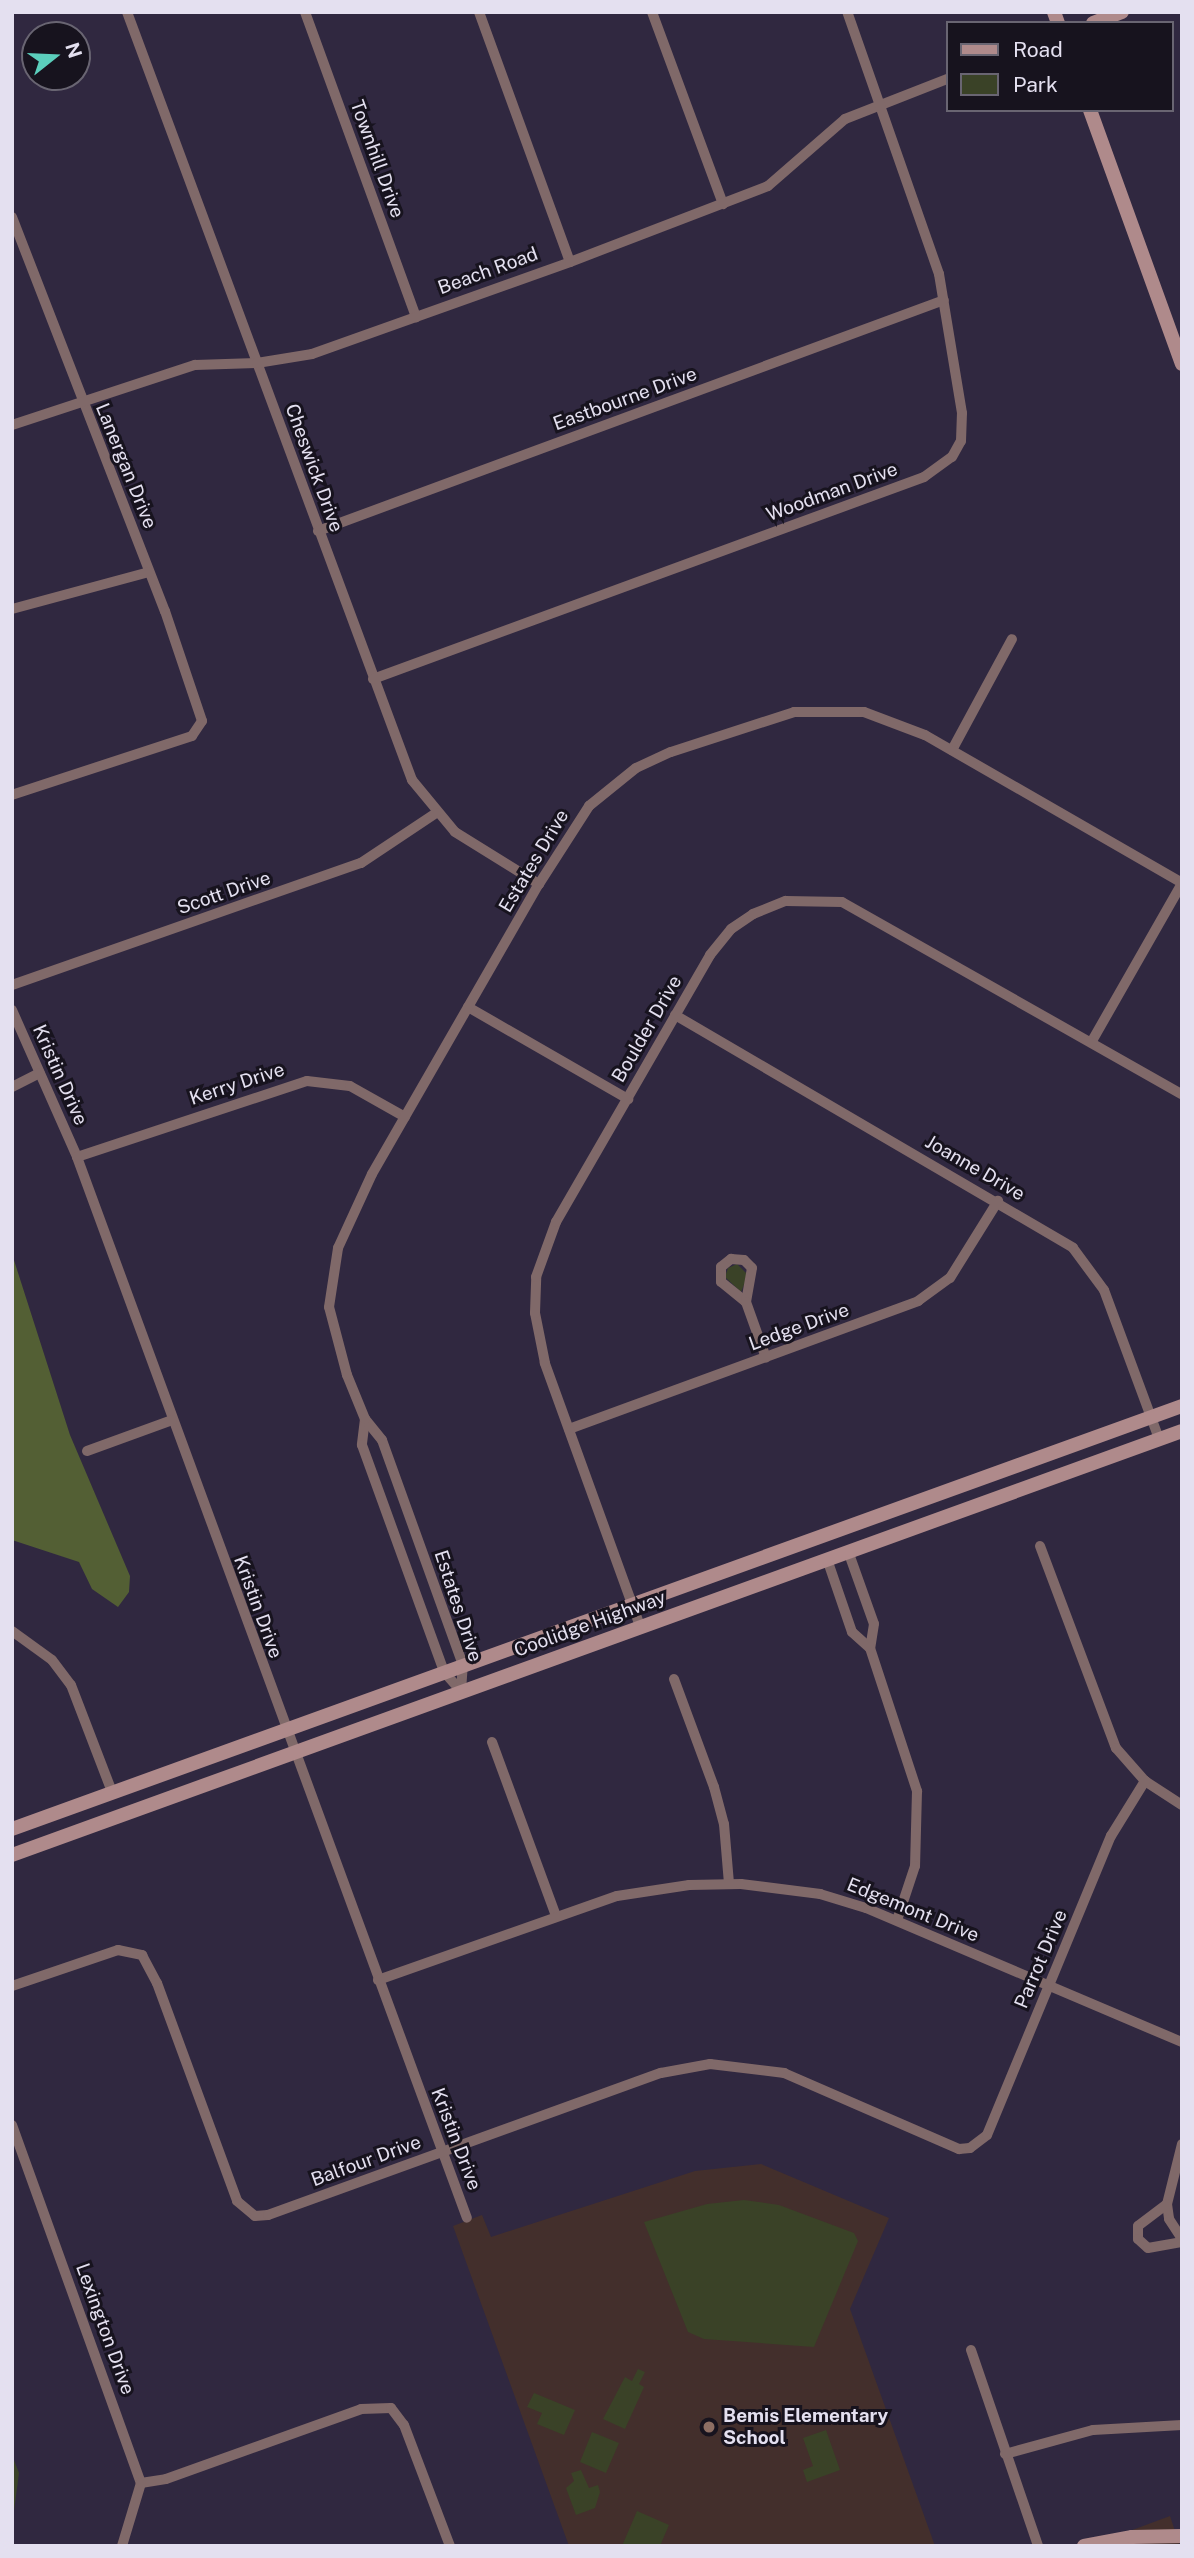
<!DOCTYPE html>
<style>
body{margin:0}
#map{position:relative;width:1194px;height:2558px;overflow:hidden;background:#302840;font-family:"Public Sans",sans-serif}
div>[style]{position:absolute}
.education>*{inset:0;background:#432f2c}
.green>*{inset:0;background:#3a4227}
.forest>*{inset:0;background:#535f34}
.street>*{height:10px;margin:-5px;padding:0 5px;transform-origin:5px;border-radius:5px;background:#806969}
.secondary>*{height:14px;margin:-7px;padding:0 7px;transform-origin:7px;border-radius:7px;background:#af8a8b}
.dots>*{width:19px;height:19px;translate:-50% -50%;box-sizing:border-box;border:4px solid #17131e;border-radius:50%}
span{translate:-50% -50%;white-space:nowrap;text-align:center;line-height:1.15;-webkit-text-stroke:6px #17131e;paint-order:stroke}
.street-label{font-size:19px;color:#e4e0f0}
.poi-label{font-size:19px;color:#e4e0f0;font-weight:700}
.left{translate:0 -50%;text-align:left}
.frame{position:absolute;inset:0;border:14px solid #e4e0f0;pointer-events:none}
.legend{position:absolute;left:946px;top:21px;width:228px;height:91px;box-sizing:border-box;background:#17131e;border:2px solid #696572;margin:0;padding:9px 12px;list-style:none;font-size:21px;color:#e4e0f0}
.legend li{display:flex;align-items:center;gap:14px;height:35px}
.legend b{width:35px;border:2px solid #696572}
.north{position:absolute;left:21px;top:21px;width:70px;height:70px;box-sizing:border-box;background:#17131e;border:2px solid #696572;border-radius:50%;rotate:72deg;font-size:19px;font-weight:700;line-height:28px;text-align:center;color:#e4e0f0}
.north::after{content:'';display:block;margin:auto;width:24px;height:32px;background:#5bcebc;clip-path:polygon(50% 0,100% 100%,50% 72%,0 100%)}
</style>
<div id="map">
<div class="education">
<i style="clip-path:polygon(761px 2164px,889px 2218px,850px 2309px,935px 2546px,569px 2546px,453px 2226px,482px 2215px,491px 2237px,695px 2171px)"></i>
<i style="clip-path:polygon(1170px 2516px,1180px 2546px,1089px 2546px)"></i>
</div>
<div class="green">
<i style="clip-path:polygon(737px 1264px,748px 1275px,741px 1292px,725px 1277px,728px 1268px)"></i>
<i style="clip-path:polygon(744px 2200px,779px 2205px,854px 2233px,858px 2241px,814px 2347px,704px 2339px,688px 2332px,644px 2222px,707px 2204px)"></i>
<i style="clip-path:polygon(638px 2369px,645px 2372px,639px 2384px,644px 2387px,625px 2429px,603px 2419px,625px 2377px,632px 2381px)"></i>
<i style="clip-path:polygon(534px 2393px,575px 2410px,564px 2435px,537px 2424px,542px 2413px,527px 2407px)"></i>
<i style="clip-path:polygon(826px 2430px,840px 2470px,807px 2482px,803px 2470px,813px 2466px,803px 2438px)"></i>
<i style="clip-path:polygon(592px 2432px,619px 2443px,606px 2473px,580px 2462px)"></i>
<i style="clip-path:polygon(12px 2455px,19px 2473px,12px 2526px)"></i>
<i style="clip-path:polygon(581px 2470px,589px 2488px,598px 2485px,600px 2492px,595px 2508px,576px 2515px,566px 2488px,574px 2481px,571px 2473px)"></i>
<i style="clip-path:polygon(637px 2511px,669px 2525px,660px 2546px,622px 2546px)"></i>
</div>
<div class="forest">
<i style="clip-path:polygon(12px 1254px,70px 1435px,130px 1576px,129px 1592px,118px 1607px,92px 1589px,79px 1562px,12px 1540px)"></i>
</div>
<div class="street">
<i style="left:127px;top:12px;width:819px;rotate:69.64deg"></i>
<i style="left:412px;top:780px;width:67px;rotate:50.4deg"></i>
<i style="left:455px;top:832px;width:99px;rotate:31.8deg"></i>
<i style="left:305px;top:12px;width:325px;rotate:70deg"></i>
<i style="left:479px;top:12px;width:266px;rotate:70deg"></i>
<i style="left:652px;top:12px;width:205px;rotate:69.7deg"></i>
<i style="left:12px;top:217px;width:423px;rotate:68.8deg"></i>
<i style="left:165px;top:611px;width:116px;rotate:71.4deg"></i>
<i style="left:202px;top:721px;width:18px;rotate:124deg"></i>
<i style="left:192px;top:736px;width:189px;rotate:161.9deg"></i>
<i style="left:12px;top:425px;width:193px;rotate:-18.2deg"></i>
<i style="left:195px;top:365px;width:62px;rotate:-1.8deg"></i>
<i style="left:257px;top:363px;width:56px;rotate:-9.3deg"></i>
<i style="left:312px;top:354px;width:274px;rotate:-19.6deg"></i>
<i style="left:570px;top:262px;width:212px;rotate:-21deg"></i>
<i style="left:768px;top:186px;width:102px;rotate:-41deg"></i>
<i style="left:845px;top:119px;width:110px;rotate:-21.4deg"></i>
<i style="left:318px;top:531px;width:667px;rotate:-20.25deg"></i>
<i style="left:12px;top:609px;width:142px;rotate:-15.1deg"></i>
<i style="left:373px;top:679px;width:587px;rotate:-20.13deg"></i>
<i style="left:924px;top:477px;width:34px;rotate:-36deg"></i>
<i style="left:952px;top:457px;width:18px;rotate:-61deg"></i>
<i style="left:961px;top:441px;width:28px;rotate:-88deg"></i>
<i style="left:962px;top:413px;width:141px;rotate:-99.4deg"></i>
<i style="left:939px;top:274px;width:278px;rotate:-109.3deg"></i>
<i style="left:952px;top:750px;width:126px;rotate:-61.6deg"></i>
<i style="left:12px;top:985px;width:370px;rotate:-19.3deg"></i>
<i style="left:361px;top:863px;width:90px;rotate:-33.7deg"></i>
<i style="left:468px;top:1007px;width:185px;rotate:29.9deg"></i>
<i style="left:12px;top:1010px;width:161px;rotate:66.1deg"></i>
<i style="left:77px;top:1157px;width:1130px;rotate:69.82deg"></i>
<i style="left:675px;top:1015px;width:461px;rotate:30.3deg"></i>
<i style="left:1073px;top:1248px;width:52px;rotate:53.6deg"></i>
<i style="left:1104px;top:1290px;width:159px;rotate:69.7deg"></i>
<i style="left:1092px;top:1041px;width:182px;rotate:-60.3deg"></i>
<i style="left:12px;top:1087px;width:31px;rotate:-27deg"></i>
<i style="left:77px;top:1157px;width:242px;rotate:-18.3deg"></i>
<i style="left:307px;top:1081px;width:43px;rotate:6.6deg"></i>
<i style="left:350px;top:1086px;width:63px;rotate:29.4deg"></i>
<i style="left:746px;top:1302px;width:32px;rotate:-141deg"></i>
<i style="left:721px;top:1282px;width:15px;rotate:-90deg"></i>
<i style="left:721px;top:1267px;width:13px;rotate:-39deg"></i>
<i style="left:731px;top:1259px;width:13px;rotate:4deg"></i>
<i style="left:744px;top:1260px;width:11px;rotate:45deg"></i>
<i style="left:752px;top:1268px;width:35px;rotate:100deg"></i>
<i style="left:746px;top:1302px;width:59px;rotate:70.3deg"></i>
<i style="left:365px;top:1419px;width:26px;rotate:97deg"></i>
<i style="left:362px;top:1445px;width:241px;rotate:70.1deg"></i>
<i style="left:444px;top:1672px;width:25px;rotate:48deg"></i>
<i style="left:569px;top:1429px;width:372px;rotate:-20.1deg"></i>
<i style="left:918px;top:1301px;width:39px;rotate:-36deg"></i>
<i style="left:950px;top:1278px;width:91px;rotate:-58.1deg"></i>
<i style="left:87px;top:1451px;width:90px;rotate:-20deg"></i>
<i style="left:1040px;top:1546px;width:216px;rotate:69.4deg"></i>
<i style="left:1116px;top:1748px;width:44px;rotate:48.7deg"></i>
<i style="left:1145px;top:1781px;width:44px;rotate:33deg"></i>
<i style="left:848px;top:1551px;width:77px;rotate:70.4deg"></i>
<i style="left:874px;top:1624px;width:24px;rotate:99deg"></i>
<i style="left:870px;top:1648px;width:151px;rotate:71.8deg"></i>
<i style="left:917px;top:1791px;width:75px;rotate:91.5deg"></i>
<i style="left:915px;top:1866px;width:57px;rotate:108.4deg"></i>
<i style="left:827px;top:1559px;width:77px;rotate:71.1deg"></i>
<i style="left:852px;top:1632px;width:24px;rotate:42deg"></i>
<i style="left:640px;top:1626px;width:280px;rotate:-109.9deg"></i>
<i style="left:545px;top:1363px;width:51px;rotate:-101.3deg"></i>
<i style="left:535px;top:1313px;width:36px;rotate:-88deg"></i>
<i style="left:536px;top:1277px;width:59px;rotate:-70deg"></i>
<i style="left:556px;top:1222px;width:308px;rotate:-60deg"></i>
<i style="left:710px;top:955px;width:33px;rotate:-51deg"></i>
<i style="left:731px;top:929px;width:27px;rotate:-34deg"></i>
<i style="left:753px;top:914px;width:35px;rotate:-22deg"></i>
<i style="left:786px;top:901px;width:56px;rotate:1deg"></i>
<i style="left:842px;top:902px;width:390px;rotate:29.5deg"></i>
<i style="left:12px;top:1631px;width:49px;rotate:35.9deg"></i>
<i style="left:52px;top:1660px;width:31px;rotate:53deg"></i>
<i style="left:71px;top:1685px;width:115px;rotate:69deg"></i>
<i style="left:674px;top:1679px;width:115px;rotate:69.7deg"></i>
<i style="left:714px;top:1787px;width:38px;rotate:75deg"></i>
<i style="left:724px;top:1824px;width:60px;rotate:85.2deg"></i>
<i style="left:461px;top:1691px;width:26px;rotate:-86deg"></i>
<i style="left:463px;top:1665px;width:239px;rotate:-109.8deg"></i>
<i style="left:382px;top:1440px;width:27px;rotate:-129deg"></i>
<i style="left:365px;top:1419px;width:48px;rotate:-112.2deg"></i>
<i style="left:347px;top:1375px;width:70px;rotate:-104.8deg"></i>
<i style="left:329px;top:1307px;width:60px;rotate:-81.3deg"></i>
<i style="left:338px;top:1248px;width:81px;rotate:-65.3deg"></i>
<i style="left:372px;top:1174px;width:335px;rotate:-60.1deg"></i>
<i style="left:539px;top:884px;width:93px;rotate:-57.3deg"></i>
<i style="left:589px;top:806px;width:60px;rotate:-39deg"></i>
<i style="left:636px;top:768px;width:38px;rotate:-25deg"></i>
<i style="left:671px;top:752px;width:129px;rotate:-18deg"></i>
<i style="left:794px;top:712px;width:70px"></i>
<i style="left:864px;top:712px;width:65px;rotate:20.7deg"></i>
<i style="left:925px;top:735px;width:297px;rotate:29.9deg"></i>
<i style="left:492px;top:1742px;width:185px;rotate:69.8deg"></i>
<i style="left:378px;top:1980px;width:253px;rotate:-19.4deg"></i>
<i style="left:617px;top:1896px;width:73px;rotate:-8.7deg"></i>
<i style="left:689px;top:1885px;width:52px;rotate:-1.1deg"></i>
<i style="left:741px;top:1884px;width:80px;rotate:7.2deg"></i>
<i style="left:820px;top:1894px;width:48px;rotate:16.9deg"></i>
<i style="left:866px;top:1908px;width:343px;rotate:23deg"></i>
<i style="left:12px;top:1986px;width:112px;rotate:-18.8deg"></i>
<i style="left:118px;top:1950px;width:25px;rotate:12deg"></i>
<i style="left:142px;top:1955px;width:32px;rotate:62deg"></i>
<i style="left:157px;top:1983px;width:232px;rotate:69.8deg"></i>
<i style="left:237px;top:2201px;width:23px;rotate:40deg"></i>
<i style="left:255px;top:2216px;width:13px;rotate:-4deg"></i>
<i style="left:268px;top:2215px;width:418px;rotate:-19.9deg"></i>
<i style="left:661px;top:2073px;width:50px;rotate:-10.4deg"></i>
<i style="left:710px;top:2064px;width:75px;rotate:6.9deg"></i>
<i style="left:784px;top:2073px;width:191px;rotate:23.5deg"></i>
<i style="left:959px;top:2149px;width:11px;rotate:-5deg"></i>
<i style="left:970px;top:2148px;width:21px;rotate:-37deg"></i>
<i style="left:987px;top:2135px;width:324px;rotate:-67.5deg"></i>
<i style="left:1111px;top:1836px;width:65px;rotate:-58.3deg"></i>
<i style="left:12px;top:2125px;width:381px;rotate:70.2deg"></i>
<i style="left:141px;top:2483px;width:66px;rotate:106.8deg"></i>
<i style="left:1182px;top:2144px;width:62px;rotate:104deg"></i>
<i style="left:1167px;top:2204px;width:15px;rotate:82deg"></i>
<i style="left:1169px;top:2219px;width:24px;rotate:57deg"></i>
<i style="left:1167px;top:2204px;width:36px;rotate:143deg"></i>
<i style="left:1138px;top:2226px;width:13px;rotate:90deg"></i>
<i style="left:1138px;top:2239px;width:13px;rotate:42deg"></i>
<i style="left:1148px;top:2248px;width:35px;rotate:-10deg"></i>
<i style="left:971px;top:2350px;width:207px;rotate:71.1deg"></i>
<i style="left:1005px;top:2454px;width:91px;rotate:-15.3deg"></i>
<i style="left:1093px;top:2430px;width:89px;rotate:-3.2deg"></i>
<i style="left:141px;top:2483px;width:25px;rotate:-9deg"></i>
<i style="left:166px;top:2479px;width:207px;rotate:-19.7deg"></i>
<i style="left:361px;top:2409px;width:30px;rotate:-2deg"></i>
<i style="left:391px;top:2408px;width:21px;rotate:53deg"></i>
<i style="left:404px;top:2425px;width:129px;rotate:69.2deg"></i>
</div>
<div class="secondary">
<i style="left:1054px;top:12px;width:12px;rotate:70deg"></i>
<i style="left:1093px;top:23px;width:31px;rotate:-21deg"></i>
<i style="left:1090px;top:110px;width:270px;rotate:70.1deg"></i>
<i style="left:12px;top:1829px;width:1244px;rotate:-19.88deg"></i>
<i style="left:12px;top:1855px;width:1244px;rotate:-19.92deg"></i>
<i style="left:1084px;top:2546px;width:49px;rotate:-10.6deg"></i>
<i style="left:1132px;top:2537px;width:50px;rotate:-1.1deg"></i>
</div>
<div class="dots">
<i style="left:709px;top:2427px;background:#8d6e63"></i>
</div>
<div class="street-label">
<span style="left:377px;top:159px;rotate:70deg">Townhill Drive</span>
<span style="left:488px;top:271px;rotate:-20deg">Beach Road</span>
<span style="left:625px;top:399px;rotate:-20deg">Eastbourne Drive</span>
<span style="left:126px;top:466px;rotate:68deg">Lanergan Drive</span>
<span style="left:314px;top:468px;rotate:70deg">Cheswick Drive</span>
<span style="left:832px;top:492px;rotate:-20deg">Woodman Drive</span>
<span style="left:534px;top:861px;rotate:-59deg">Estates Drive</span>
<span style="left:224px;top:893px;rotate:-19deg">Scott Drive</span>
<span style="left:647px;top:1029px;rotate:-60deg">Boulder Drive</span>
<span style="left:60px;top:1075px;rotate:66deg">Kristin Drive</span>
<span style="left:237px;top:1084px;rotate:-18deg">Kerry Drive</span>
<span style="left:975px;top:1168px;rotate:30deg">Joanne Drive</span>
<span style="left:799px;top:1327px;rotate:-20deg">Ledge Drive</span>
<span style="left:458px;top:1606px;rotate:72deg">Estates Drive</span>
<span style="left:258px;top:1607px;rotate:70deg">Kristin Drive</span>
<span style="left:590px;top:1624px;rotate:-20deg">Coolidge Highway</span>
<span style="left:913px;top:1910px;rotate:22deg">Edgemont Drive</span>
<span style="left:1041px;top:1959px;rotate:-67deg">Parrot Drive</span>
<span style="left:456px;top:2139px;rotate:69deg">Kristin Drive</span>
<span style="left:366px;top:2161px;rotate:-20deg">Balfour Drive</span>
<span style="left:105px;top:2329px;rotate:70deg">Lexington Drive</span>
</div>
<div class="poi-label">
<span class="left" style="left:723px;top:2427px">Bemis Elementary<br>School</span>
</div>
<div class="frame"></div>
<ul class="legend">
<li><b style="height:9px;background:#af8a8b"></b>Road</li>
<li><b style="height:19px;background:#3a4227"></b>Park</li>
</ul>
<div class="north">N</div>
</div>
